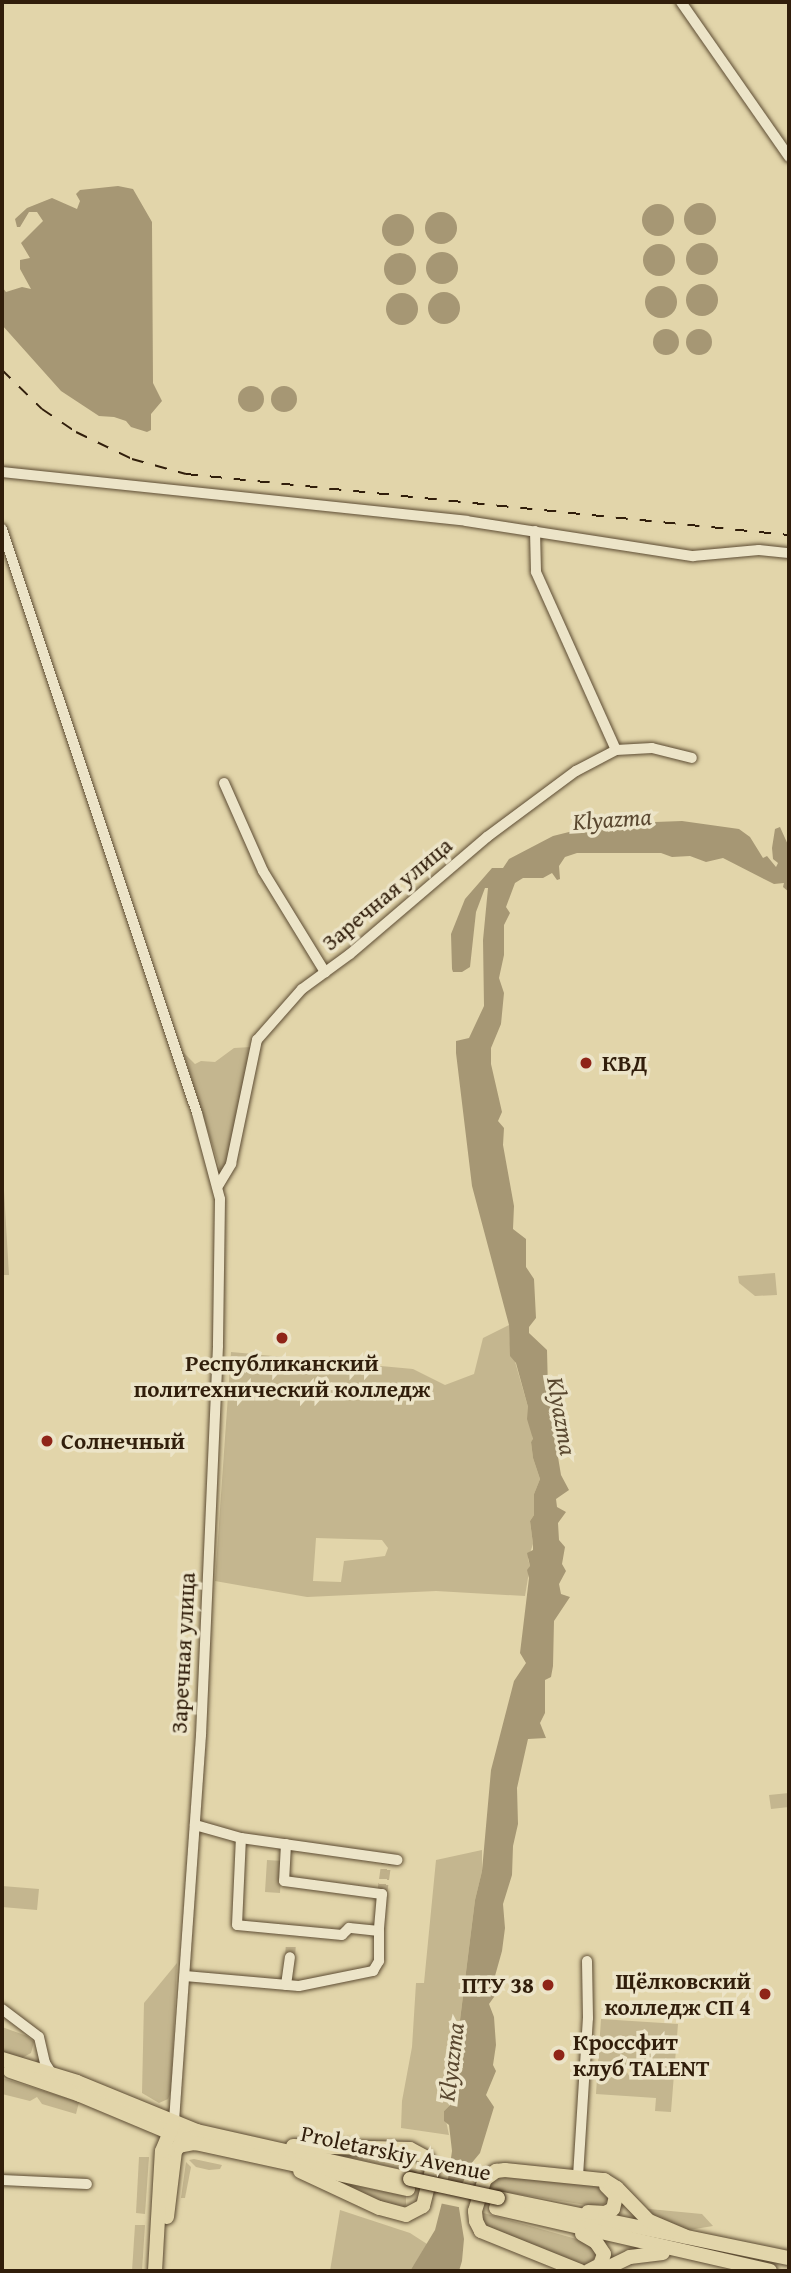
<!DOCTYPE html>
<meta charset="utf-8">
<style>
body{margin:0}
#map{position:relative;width:791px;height:2273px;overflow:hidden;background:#e2d5aa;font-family:"Gentium Book Plus",serif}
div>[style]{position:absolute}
.green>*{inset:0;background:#c4b68f}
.water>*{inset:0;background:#a69774}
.round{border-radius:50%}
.pier>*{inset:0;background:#e2d5aa}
.minor-tunnel>*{height:10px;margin-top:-5px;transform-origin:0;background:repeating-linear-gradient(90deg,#bfb08a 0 10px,transparent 0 15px)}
.roads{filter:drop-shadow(0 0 2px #5d4c33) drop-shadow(0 0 2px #5d4c33)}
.minor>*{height:10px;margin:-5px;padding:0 5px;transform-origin:5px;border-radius:5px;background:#ece4c8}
.major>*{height:14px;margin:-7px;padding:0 7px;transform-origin:7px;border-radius:7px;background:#e2d5aa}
.rail>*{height:2px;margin-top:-1px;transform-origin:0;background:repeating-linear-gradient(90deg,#311e0b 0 12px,transparent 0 24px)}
.bridges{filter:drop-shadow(0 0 2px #311e0b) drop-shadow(0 0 2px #311e0b)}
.major-bridge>*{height:14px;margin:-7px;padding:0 7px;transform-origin:7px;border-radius:7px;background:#e2d5aa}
.dots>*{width:19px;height:19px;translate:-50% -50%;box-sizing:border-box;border:4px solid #ece4c8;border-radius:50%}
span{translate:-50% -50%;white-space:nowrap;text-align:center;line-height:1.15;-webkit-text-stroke:7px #ece4c8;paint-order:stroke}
.street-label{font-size:23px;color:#311e0b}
.poi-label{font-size:23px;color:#311e0b;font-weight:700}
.left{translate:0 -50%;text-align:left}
.right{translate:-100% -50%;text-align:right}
.water-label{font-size:24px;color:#5a4830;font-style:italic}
.frame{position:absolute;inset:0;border:4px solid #311e0b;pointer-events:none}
</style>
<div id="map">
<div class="green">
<i style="clip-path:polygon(251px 1047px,225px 1169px,220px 1169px,183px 1052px,195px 1064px,201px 1061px,215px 1062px,234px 1048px)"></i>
<i style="clip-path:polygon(2px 1157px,9px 1275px,2px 1275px)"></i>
<i style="clip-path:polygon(775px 1273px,777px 1295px,755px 1296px,739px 1283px,738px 1276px)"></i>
<i style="clip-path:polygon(evenodd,509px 1325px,510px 1344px,528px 1407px,533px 1440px,531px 1442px,533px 1458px,540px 1479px,534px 1494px,534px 1515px,530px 1521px,533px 1544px,528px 1559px,530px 1566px,525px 1596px,436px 1591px,307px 1597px,215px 1581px,231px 1352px,413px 1369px,445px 1385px,474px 1374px,483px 1338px,509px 1325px,316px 1538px,382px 1540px,388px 1548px,385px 1556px,344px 1561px,341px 1582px,313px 1581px,316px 1538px)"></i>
<i style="clip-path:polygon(789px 1793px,789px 1807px,771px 1809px,769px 1795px)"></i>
<i style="clip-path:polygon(482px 1850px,482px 1871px,475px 1900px,454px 2068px,455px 2091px,453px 2102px,444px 2111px,449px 2135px,401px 2128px,402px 2101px,412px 2047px,416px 1983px,424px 1983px,436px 1860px)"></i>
<i style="clip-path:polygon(267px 1860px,282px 1861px,280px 1893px,265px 1892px)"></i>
<i style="clip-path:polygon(2px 1886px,39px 1889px,37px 1910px,2px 1907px)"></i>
<i style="clip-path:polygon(177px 1963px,171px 2092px,168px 2099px,159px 2103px,142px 2093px,144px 2003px)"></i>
<i style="clip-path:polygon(evenodd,601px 2019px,678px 2024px,671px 2112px,655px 2111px,656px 2098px,596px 2094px,601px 2019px,634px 2064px,640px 2073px,631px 2079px,625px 2069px,634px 2064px)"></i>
<i style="clip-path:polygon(2px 2027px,27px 2036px,34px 2042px,31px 2053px,22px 2058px,2px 2052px)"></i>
<i style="clip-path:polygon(2px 2078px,79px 2102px,76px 2114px,42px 2104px,37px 2097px,30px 2101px,2px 2094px)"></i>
<i style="clip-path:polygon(327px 2152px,414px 2156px,408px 2171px)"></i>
<i style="clip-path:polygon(139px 2157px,149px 2157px,145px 2214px,136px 2213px)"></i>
<i style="clip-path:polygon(194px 2159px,222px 2165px,220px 2169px,209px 2170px,196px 2167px,189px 2160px)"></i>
<i style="clip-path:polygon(186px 2162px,191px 2167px,185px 2198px,181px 2198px)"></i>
<i style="clip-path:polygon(499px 2176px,591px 2184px,608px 2191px,609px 2199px,604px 2204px,592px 2206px,486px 2189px,489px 2181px)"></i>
<i style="clip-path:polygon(331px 2181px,406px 2196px,406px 2205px,401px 2210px)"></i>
<i style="clip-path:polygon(639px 2208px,702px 2214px,713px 2226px,689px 2230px,659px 2222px)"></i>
<i style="clip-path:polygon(340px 2210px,410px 2233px,427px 2244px,410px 2271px,330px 2271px)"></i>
<i style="clip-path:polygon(480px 2212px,587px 2242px,598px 2254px,587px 2267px,484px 2225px)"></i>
<i style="clip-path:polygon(135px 2225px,145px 2225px,142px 2271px,132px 2271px)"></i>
</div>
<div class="water">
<i style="clip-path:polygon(118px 186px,133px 189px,152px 222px,153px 383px,162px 401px,151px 414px,151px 430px,147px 432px,131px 427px,126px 421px,114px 417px,99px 416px,61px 391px,2px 325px,2px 287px,6px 292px,22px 287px,31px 289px,20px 269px,20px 260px,30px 258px,21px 243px,43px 221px,37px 212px,29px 212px,20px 227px,17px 227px,15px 219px,27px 208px,52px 198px,77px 209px,80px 201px,76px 194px,80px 190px)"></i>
<i class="round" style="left:684px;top:203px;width:32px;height:32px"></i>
<i class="round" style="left:642px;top:204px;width:32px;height:32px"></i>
<i class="round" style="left:425px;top:212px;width:32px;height:32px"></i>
<i class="round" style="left:382px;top:214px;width:32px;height:32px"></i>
<i class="round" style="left:686px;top:243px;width:32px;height:32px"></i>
<i class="round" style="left:643px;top:244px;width:32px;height:32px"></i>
<i class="round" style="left:426px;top:252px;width:32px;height:32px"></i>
<i class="round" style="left:384px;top:253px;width:32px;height:32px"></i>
<i class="round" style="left:686px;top:284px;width:32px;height:32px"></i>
<i class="round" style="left:645px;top:286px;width:32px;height:32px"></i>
<i class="round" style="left:428px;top:292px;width:32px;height:32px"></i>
<i class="round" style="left:386px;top:293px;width:32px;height:32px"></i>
<i class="round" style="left:686px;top:329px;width:26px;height:26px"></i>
<i class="round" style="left:653px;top:329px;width:26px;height:26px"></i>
<i class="round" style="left:238px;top:386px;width:26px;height:26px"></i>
<i class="round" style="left:271px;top:386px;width:26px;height:26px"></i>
<i style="clip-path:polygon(682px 821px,739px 829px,750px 837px,763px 858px,767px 856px,776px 867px,778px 863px,773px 859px,772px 848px,775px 829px,780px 827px,789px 847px,789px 892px,783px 887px,784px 883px,774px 884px,723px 858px,706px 862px,690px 856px,672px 857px,661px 853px,577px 853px,565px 857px,559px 866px,560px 879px,557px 880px,552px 873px,543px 878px,523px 878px,515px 883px,506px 907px,510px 913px,504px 925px,504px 955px,499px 978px,504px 993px,501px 1024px,491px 1048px,491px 1064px,502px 1112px,498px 1121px,504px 1128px,503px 1145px,514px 1206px,513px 1229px,526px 1239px,526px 1267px,534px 1279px,536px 1318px,529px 1327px,529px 1333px,547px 1350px,548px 1390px,556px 1407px,556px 1425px,561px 1430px,556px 1445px,561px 1475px,569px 1490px,556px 1499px,557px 1507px,566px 1512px,558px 1523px,559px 1540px,565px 1547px,562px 1564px,566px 1571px,559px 1584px,561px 1594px,570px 1597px,554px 1621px,553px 1666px,551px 1677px,545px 1680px,545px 1713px,540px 1723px,546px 1738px,528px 1739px,517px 1788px,518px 1824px,513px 1846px,512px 1875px,503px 1904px,505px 1928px,502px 1951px,495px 1976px,499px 1990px,489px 2004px,494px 2017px,496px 2045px,493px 2065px,496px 2071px,486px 2095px,494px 2107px,480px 2153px,470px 2165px,462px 2185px,459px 2208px,464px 2239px,462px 2261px,459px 2271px,410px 2271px,435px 2230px,448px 2179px,452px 2151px,449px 2125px,444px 2121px,444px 2111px,453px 2102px,455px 2090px,454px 2068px,475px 1900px,482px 1871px,491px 1770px,514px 1681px,526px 1663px,520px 1653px,529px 1578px,527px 1570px,530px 1566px,527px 1553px,533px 1550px,533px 1544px,530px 1521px,534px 1515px,534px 1494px,540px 1479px,533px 1458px,531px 1442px,533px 1439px,527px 1419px,528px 1407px,516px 1363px,510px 1356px,509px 1325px,472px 1186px,456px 1053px,456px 1041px,469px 1038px,484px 1006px,483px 940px,488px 888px,485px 888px,476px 912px,470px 967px,462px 972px,453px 972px,452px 969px,451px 934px,465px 899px,492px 868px,503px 868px,509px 859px,553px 836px,601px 824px)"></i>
</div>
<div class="pier">
<i style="clip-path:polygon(444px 2180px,466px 2184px,463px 2208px,439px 2203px)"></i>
</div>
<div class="minor-tunnel">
<i style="left:382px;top:1894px;width:36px;rotate:-82deg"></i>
<i style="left:290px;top:1957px;width:13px;rotate:-86deg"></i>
</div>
<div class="roads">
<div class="minor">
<i style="left:681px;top:2px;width:189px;rotate:55.1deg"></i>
<i style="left:2px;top:472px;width:467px;rotate:6deg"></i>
<i style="left:466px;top:521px;width:230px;rotate:8.8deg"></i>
<i style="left:693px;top:556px;width:66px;rotate:-5.2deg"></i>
<i style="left:759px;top:550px;width:30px;rotate:6deg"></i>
<i style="left:2px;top:529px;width:616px;rotate:71.54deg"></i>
<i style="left:197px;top:1113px;width:89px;rotate:75deg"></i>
<i style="left:220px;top:1199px;width:147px;rotate:90.8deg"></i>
<i style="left:218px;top:1346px;width:389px;rotate:92.5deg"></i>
<i style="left:201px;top:1735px;width:388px;rotate:94deg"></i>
<i style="left:535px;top:531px;width:41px;rotate:88.6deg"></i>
<i style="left:536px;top:572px;width:195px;rotate:65.8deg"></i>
<i style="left:224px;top:783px;width:96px;rotate:66.1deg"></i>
<i style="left:263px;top:871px;width:119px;rotate:58.5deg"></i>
<i style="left:218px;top:1186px;width:26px;rotate:-59deg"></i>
<i style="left:231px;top:1164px;width:127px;rotate:-78.2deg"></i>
<i style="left:257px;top:1040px;width:68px;rotate:-48.6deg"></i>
<i style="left:302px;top:989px;width:59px;rotate:-36.1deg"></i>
<i style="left:350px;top:954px;width:180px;rotate:-40.5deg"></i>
<i style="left:487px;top:837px;width:111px;rotate:-36.6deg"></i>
<i style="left:576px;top:771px;width:45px;rotate:-27.7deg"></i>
<i style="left:616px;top:750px;width:36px;rotate:-3deg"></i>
<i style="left:652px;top:748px;width:41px;rotate:14deg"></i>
<i style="left:241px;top:1838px;width:158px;rotate:8deg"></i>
<i style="left:286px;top:1844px;width:37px;rotate:93deg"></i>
<i style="left:284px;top:1881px;width:99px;rotate:7.6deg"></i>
<i style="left:382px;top:1894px;width:37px;rotate:95deg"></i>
<i style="left:185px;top:1976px;width:114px;rotate:5deg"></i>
<i style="left:299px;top:1986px;width:76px;rotate:-11.5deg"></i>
<i style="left:373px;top:1971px;width:12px;rotate:-59deg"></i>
<i style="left:379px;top:1961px;width:30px;rotate:-90deg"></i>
<i style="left:379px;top:1931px;width:30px;rotate:-174deg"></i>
<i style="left:349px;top:1928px;width:10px;rotate:135deg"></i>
<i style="left:342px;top:1935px;width:105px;rotate:-174.6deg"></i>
<i style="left:237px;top:1925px;width:87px;rotate:-87.4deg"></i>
<i style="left:241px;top:1838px;width:48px;rotate:-164.2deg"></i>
<i style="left:286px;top:1985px;width:28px;rotate:-82deg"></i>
<i style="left:2px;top:2009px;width:46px;rotate:37.1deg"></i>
<i style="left:39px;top:2037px;width:27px;rotate:77deg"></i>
<i style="left:45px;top:2063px;width:13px;rotate:58deg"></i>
<i style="left:578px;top:2176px;width:158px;rotate:-86.4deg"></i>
<i style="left:588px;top:2018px;width:57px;rotate:-91deg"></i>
<i style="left:2px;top:2180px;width:85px;rotate:2.7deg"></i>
</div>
<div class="major">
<i style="left:2px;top:2059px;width:78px;rotate:17deg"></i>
<i style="left:77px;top:2082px;width:130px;rotate:22.2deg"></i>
<i style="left:197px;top:2131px;width:218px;rotate:12.7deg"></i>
<i style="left:10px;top:2071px;width:74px;rotate:18.9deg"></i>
<i style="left:80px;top:2095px;width:125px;rotate:22.7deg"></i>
<i style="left:195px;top:2143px;width:218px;rotate:12.2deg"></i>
<i style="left:293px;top:2146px;width:117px;rotate:1.5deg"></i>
<i style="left:410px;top:2149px;width:19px;rotate:28deg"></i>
<i style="left:427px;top:2158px;width:13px;rotate:67deg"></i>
<i style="left:432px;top:2170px;width:37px;rotate:104deg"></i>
<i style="left:423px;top:2206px;width:19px;rotate:152deg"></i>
<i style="left:406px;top:2215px;width:28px;rotate:-165deg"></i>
<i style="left:379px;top:2208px;width:87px;rotate:-154.9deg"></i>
<i style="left:498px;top:2198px;width:297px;rotate:11.7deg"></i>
<i style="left:496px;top:2208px;width:281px;rotate:12.9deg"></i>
<i style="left:588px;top:2212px;width:17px;rotate:3deg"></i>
<i style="left:605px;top:2213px;width:9px;rotate:-27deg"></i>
<i style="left:613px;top:2209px;width:13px;rotate:-77deg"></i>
<i style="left:616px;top:2196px;width:14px;rotate:-135deg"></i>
<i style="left:167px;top:2217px;width:66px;rotate:-83.1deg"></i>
<i style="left:175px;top:2151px;width:6px;rotate:-51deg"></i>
<i style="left:179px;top:2146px;width:16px;rotate:-11deg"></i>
<i style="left:582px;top:2234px;width:16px;rotate:30deg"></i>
<i style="left:596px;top:2242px;width:14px;rotate:56deg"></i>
<i style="left:604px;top:2254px;width:12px;rotate:110deg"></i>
<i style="left:600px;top:2265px;width:13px;rotate:153deg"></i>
<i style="left:155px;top:2271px;width:120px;rotate:-86.7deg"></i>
<i style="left:162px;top:2151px;width:28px;rotate:-67deg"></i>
<i style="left:580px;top:2271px;width:107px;rotate:-158deg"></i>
<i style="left:481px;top:2231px;width:11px;rotate:-117deg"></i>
<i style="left:476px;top:2221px;width:10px;rotate:-96deg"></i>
<i style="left:475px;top:2211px;width:34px;rotate:-73deg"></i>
<i style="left:485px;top:2179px;width:14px;rotate:-36deg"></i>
<i style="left:496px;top:2171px;width:9px;rotate:-6deg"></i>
<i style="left:505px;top:2170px;width:100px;rotate:5.8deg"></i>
<i style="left:604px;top:2180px;width:15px;rotate:32deg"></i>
<i style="left:617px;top:2188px;width:46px;rotate:45.9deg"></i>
<i style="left:649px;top:2221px;width:39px;rotate:23deg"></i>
<i style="left:601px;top:2271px;width:32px;rotate:-26deg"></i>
<i style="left:630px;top:2257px;width:33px;rotate:-7deg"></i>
</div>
</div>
<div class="rail">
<i style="left:2px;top:370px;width:56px;rotate:44.3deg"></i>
<i style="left:42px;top:409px;width:41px;rotate:34.1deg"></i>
<i style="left:76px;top:432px;width:62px;rotate:25.7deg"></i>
<i style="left:132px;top:459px;width:56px;rotate:15.5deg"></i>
<i style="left:186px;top:474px;width:606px;rotate:5.78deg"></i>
</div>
<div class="bridges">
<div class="major-bridge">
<i style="left:410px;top:2179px;width:90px;rotate:12.2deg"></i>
</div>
</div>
<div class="dots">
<i style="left:586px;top:1063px;background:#8f2418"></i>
<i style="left:282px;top:1338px;background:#8f2418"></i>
<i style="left:47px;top:1441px;background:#8f2418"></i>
<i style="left:548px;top:1985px;background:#8f2418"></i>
<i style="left:765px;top:1994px;background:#8f2418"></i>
<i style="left:559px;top:2055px;background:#8f2418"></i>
</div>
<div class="street-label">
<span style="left:387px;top:894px;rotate:-40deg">Заречная улица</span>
<span style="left:183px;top:1653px;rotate:-87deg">Заречная улица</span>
<span style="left:396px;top:2153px;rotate:12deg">Proletarskiy Avenue</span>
</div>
<div class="poi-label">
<span class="left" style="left:602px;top:1063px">КВД</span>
<span style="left:282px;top:1376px">Республиканский<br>политехнический колледж</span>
<span class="left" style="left:61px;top:1441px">Солнечный</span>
<span class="right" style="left:751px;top:1994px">Щёлковский<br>колледж СП 4</span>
<span class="right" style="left:534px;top:1985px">ПТУ 38</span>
<span class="left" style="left:573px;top:2055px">Кроссфит<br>клуб TALENT</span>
</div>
<div class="water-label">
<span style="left:612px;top:819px;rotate:-4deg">Klyazma</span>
<span style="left:562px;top:1416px;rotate:80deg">Klyazma</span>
<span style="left:451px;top:2062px;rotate:-83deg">Klyazma</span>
</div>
<div class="frame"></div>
</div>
